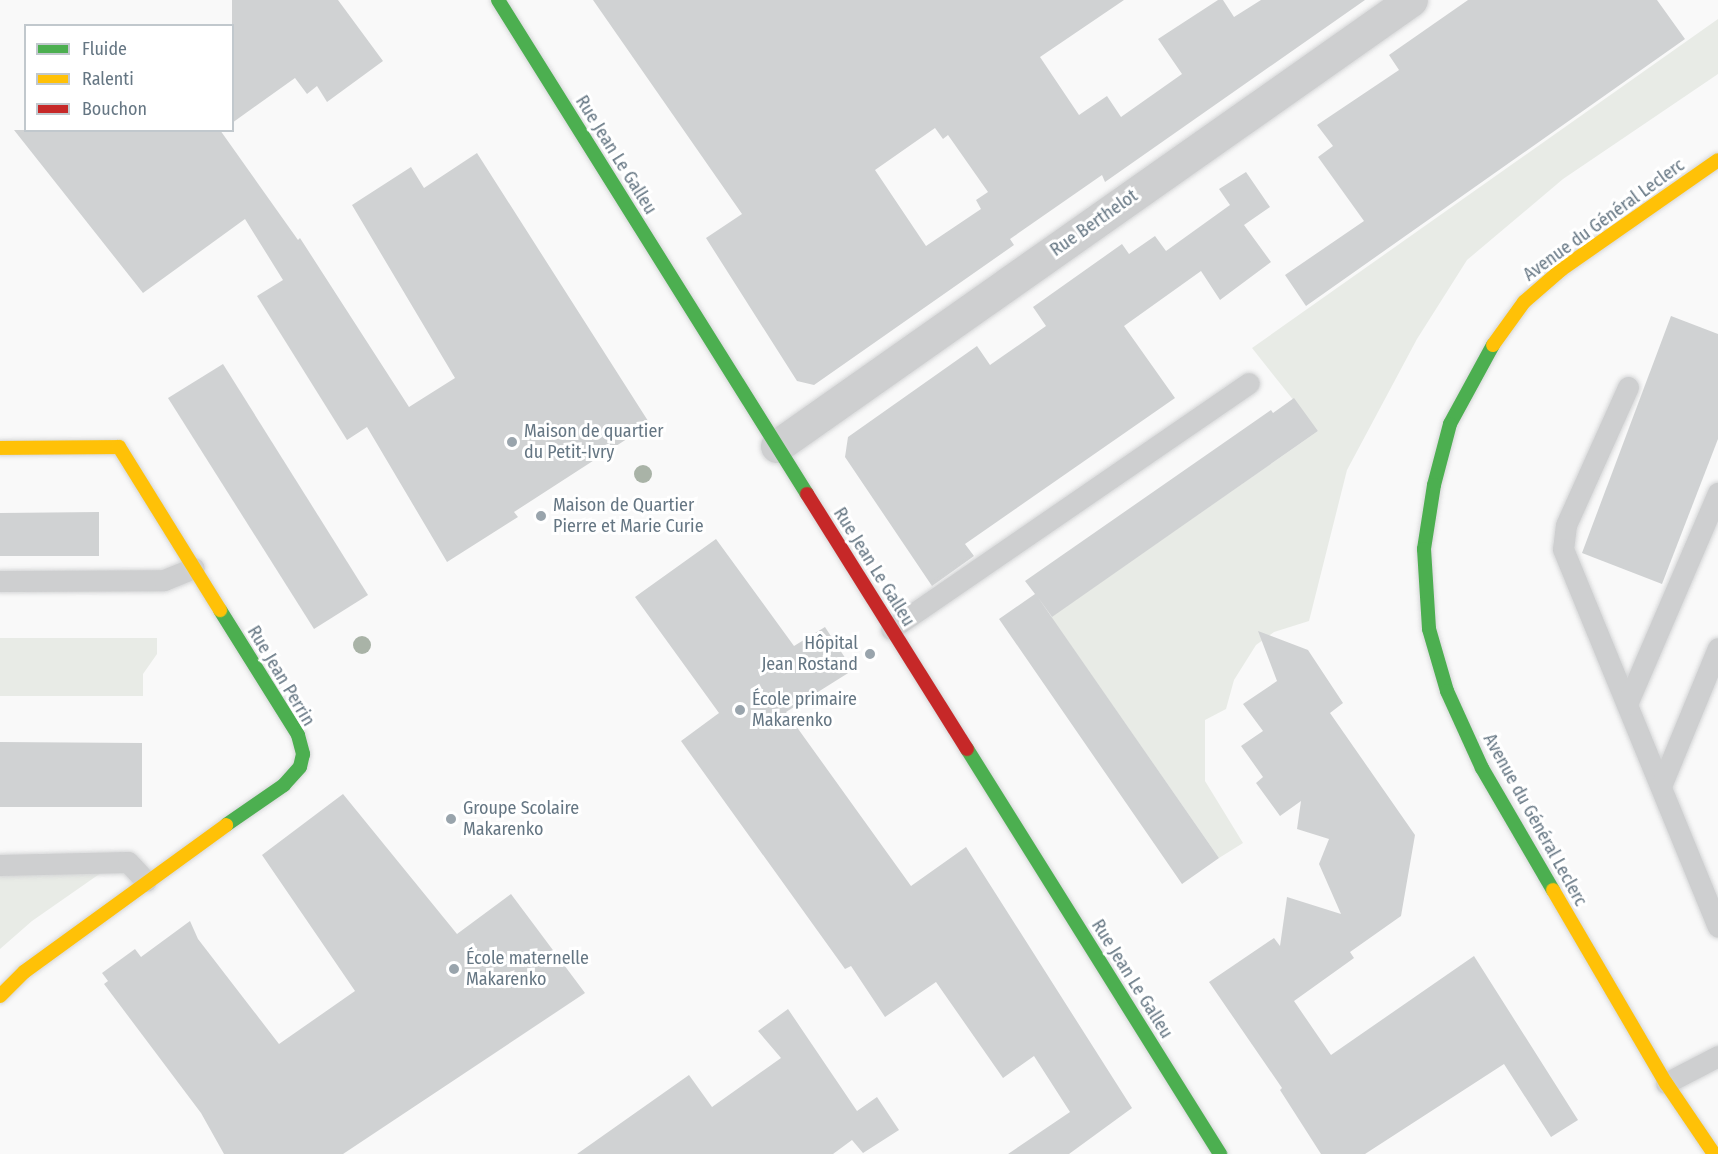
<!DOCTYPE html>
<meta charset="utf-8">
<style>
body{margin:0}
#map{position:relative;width:1718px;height:1154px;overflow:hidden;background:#f9f9f9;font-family:"Fira Sans Condensed",sans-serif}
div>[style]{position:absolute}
.green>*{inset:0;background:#e8ebe6}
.building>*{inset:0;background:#d0d2d3}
.roads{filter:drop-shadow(0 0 2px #d5d6d7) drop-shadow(0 0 2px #d5d6d7)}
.lane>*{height:21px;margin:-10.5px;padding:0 10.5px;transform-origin:10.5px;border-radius:10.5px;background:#cecfd0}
.street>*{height:33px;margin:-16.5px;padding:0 16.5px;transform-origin:16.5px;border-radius:16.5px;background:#cecfd0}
.fast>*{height:14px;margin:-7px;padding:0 7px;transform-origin:7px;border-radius:7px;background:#4caf50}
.slow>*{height:14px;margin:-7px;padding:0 7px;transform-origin:7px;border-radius:7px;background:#ffc107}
.jam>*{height:14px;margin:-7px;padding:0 7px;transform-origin:7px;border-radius:7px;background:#c62828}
.trees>*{width:18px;height:18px;margin:-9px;border-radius:50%;background:#a9b3a7}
.dots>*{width:16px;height:16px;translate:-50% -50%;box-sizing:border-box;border:3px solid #fff;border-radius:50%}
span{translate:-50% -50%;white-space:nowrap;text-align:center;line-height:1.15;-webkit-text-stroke:6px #fff;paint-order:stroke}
.street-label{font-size:18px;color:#657683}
.poi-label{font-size:18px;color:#657683}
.left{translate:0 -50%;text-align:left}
.right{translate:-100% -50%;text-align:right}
.legend{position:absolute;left:24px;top:24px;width:210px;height:108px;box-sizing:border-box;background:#fff;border:2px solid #c1c8cd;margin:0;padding:8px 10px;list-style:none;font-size:18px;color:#657683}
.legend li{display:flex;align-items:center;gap:12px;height:30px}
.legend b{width:30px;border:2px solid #c1c8cd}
</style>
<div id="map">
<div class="green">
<i style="clip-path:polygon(1718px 19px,1718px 74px,1563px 179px,1467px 260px,1417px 339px,1347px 470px,1309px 621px,1274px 632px,1256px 645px,1234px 680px,1226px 709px,1205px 720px,1205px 781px,1243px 843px,1219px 858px,1051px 617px,1318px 431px,1252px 348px)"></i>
<i style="clip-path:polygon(0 638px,157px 638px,157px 654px,143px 674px,143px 696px,0 696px)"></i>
<i style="clip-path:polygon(108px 868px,32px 921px,0 949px,0 870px)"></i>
</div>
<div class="building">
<i style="clip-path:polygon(232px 0,338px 0,383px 61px,327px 102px,317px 86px,307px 94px,295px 78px,232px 123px)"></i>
<i style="clip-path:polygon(evenodd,593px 0,1124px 0,1040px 57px,1079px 115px,1107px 96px,1121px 117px,1182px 74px,1158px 39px,1218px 0,1223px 0,1234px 17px,1261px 0,1365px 0,1105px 182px,1102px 175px,1010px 239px,1014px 245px,814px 385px,797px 381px,706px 238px,742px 214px,593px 0,935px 128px,943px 139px,948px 135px,988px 192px,976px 200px,981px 209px,926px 246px,875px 170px,935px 128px)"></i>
<i style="clip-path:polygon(1468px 0,1657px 0,1685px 39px,1306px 306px,1285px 275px,1364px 221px,1318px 157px,1333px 146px,1317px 125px,1399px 70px,1389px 55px)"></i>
<i style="clip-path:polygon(14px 130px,220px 130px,298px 240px,300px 238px,409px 407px,455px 378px,352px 205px,411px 167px,424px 188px,477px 153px,650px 424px,514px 512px,518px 517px,447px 562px,367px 427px,347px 440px,257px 296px,283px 280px,245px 219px,143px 293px)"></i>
<i style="clip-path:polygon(1246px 172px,1270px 207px,1244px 225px,1271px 262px,1220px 300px,1201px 271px,1124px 326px,1175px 398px,965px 544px,974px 556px,932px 586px,845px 457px,848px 437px,977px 346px,990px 365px,1046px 326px,1033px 307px,1122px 244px,1129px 254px,1155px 236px,1166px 251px,1230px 205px,1219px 189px)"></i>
<i style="clip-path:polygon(1671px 316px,1718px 334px,1718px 439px,1662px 584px,1582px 553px)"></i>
<i style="clip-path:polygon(223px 364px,368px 595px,314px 629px,168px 398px)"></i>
<i style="clip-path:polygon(1294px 398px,1318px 431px,1052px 617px,1037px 596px,1219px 858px,1182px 884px,999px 619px,1035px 594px,1025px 581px,1271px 410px,1273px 413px)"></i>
<i style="clip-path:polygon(99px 512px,99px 556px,0 556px,0 513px)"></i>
<i style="clip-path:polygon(716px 539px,794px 646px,825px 627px,853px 670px,786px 712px,911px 886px,966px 847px,1132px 1108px,1069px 1154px,1008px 1154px,1070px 1112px,1034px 1056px,1003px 1078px,936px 982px,885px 1017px,851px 966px,845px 969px,681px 741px,719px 713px,635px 597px)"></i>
<i style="clip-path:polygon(1258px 631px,1308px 650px,1343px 703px,1330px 713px,1415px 835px,1401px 916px,1350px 952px,1354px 958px,1294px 1001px,1331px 1055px,1474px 956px,1578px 1120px,1551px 1137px,1504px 1064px,1365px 1154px,1321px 1154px,1280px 1090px,1282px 1088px,1209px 982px,1274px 938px,1280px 946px,1287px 897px,1341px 914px,1319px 864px,1329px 839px,1297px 829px,1301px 801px,1280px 816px,1256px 783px,1263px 777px,1241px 746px,1263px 731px,1243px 704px,1277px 681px)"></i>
<i style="clip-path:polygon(0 742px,142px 743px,142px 807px,0 807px)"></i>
<i style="clip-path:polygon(343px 794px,457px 934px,511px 894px,585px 993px,343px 1154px,224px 1154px,201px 1113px,104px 984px,108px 981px,102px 973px,135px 949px,141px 957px,190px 921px,198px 939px,279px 1044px,355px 991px,262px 855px)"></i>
<i style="clip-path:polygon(788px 1009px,857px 1111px,877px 1097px,899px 1130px,863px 1153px,852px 1140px,833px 1154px,577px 1154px,689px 1075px,712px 1107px,781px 1058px,758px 1031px)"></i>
</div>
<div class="roads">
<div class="lane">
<i style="left:1628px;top:387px;width:151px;rotate:114.2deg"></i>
<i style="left:1566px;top:525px;width:24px;rotate:97deg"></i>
<i style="left:1563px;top:549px;width:408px;rotate:67.7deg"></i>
<i style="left:0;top:581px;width:164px;rotate:-0.3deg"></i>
<i style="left:164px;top:580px;width:32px;rotate:-22deg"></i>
<i style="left:891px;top:629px;width:434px;rotate:-34.5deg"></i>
<i style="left:1627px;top:704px;width:230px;rotate:-66.7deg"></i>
<i style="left:1661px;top:786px;width:149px;rotate:-67.6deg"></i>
<i style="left:0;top:865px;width:128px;rotate:-1.3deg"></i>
<i style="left:128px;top:862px;width:26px;rotate:47deg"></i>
<i style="left:1666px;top:1083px;width:59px;rotate:-27.4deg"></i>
</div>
<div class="street">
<i style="left:777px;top:446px;width:775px;rotate:-35.13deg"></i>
</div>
<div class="fast">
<i style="left:498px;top:0;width:583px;rotate:57.97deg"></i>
<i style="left:1493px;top:345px;width:90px;rotate:118.6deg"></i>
<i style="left:1450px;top:424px;width:63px;rotate:104.7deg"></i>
<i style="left:1434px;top:485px;width:65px;rotate:98.9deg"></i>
<i style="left:1424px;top:549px;width:80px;rotate:86.4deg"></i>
<i style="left:1429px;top:629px;width:65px;rotate:73.8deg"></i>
<i style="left:1447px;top:691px;width:85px;rotate:65.6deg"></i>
<i style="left:1482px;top:768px;width:141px;rotate:59.8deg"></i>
<i style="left:220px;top:610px;width:147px;rotate:58deg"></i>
<i style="left:298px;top:735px;width:20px;rotate:75deg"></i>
<i style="left:303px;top:754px;width:13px;rotate:103deg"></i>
<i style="left:300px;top:767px;width:24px;rotate:132deg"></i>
<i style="left:284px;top:785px;width:70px;rotate:145.4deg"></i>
<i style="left:967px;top:749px;width:478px;rotate:58deg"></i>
</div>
<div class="slow">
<i style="left:1493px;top:345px;width:53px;rotate:-54.2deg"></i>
<i style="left:1524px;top:302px;width:50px;rotate:-41deg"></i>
<i style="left:1562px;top:269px;width:190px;rotate:-34.9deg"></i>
<i style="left:0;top:448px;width:119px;rotate:-0.5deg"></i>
<i style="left:119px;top:447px;width:192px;rotate:58.2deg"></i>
<i style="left:1553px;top:890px;width:224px;rotate:59.7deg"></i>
<i style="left:1666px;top:1083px;width:86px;rotate:55.9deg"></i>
<i style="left:0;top:996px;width:34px;rotate:-45deg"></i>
<i style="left:24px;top:972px;width:250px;rotate:-36deg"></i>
</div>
<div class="jam">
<i style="left:807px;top:494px;width:301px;rotate:57.9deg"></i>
</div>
</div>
<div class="trees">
<i style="left:643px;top:474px"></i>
<i style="left:362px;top:645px"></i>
</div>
<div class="dots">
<i style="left:512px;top:442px;background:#99a4ac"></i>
<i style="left:541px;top:516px;background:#99a4ac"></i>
<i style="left:870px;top:654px;background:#99a4ac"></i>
<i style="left:740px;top:710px;background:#99a4ac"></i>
<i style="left:451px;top:819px;background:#99a4ac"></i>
<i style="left:454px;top:969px;background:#99a4ac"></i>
</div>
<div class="street-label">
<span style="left:616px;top:155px;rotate:58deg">Rue Jean Le Galleu</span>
<span style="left:1604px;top:220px;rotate:-36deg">Avenue du Général Leclerc</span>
<span style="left:1094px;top:223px;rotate:-35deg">Rue Berthelot</span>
<span style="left:874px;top:567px;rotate:58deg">Rue Jean Le Galleu</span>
<span style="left:281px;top:676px;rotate:59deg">Rue Jean Perrin</span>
<span style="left:1535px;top:820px;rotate:61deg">Avenue du Général Leclerc</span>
<span style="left:1132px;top:979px;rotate:58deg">Rue Jean Le Galleu</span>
</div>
<div class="poi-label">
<span class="left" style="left:524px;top:442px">Maison de quartier<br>du Petit-Ivry</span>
<span class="left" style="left:553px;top:516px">Maison de Quartier<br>Pierre et Marie Curie</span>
<span class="right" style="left:858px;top:654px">Hôpital<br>Jean Rostand</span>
<span class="left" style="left:752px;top:710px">École primaire<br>Makarenko</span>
<span class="left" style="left:463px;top:819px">Groupe Scolaire<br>Makarenko</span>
<span class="left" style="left:466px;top:969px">École maternelle<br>Makarenko</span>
</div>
<ul class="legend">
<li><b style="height:8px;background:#4caf50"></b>Fluide</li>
<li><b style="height:8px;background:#ffc107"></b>Ralenti</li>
<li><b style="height:8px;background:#c62828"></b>Bouchon</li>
</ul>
</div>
